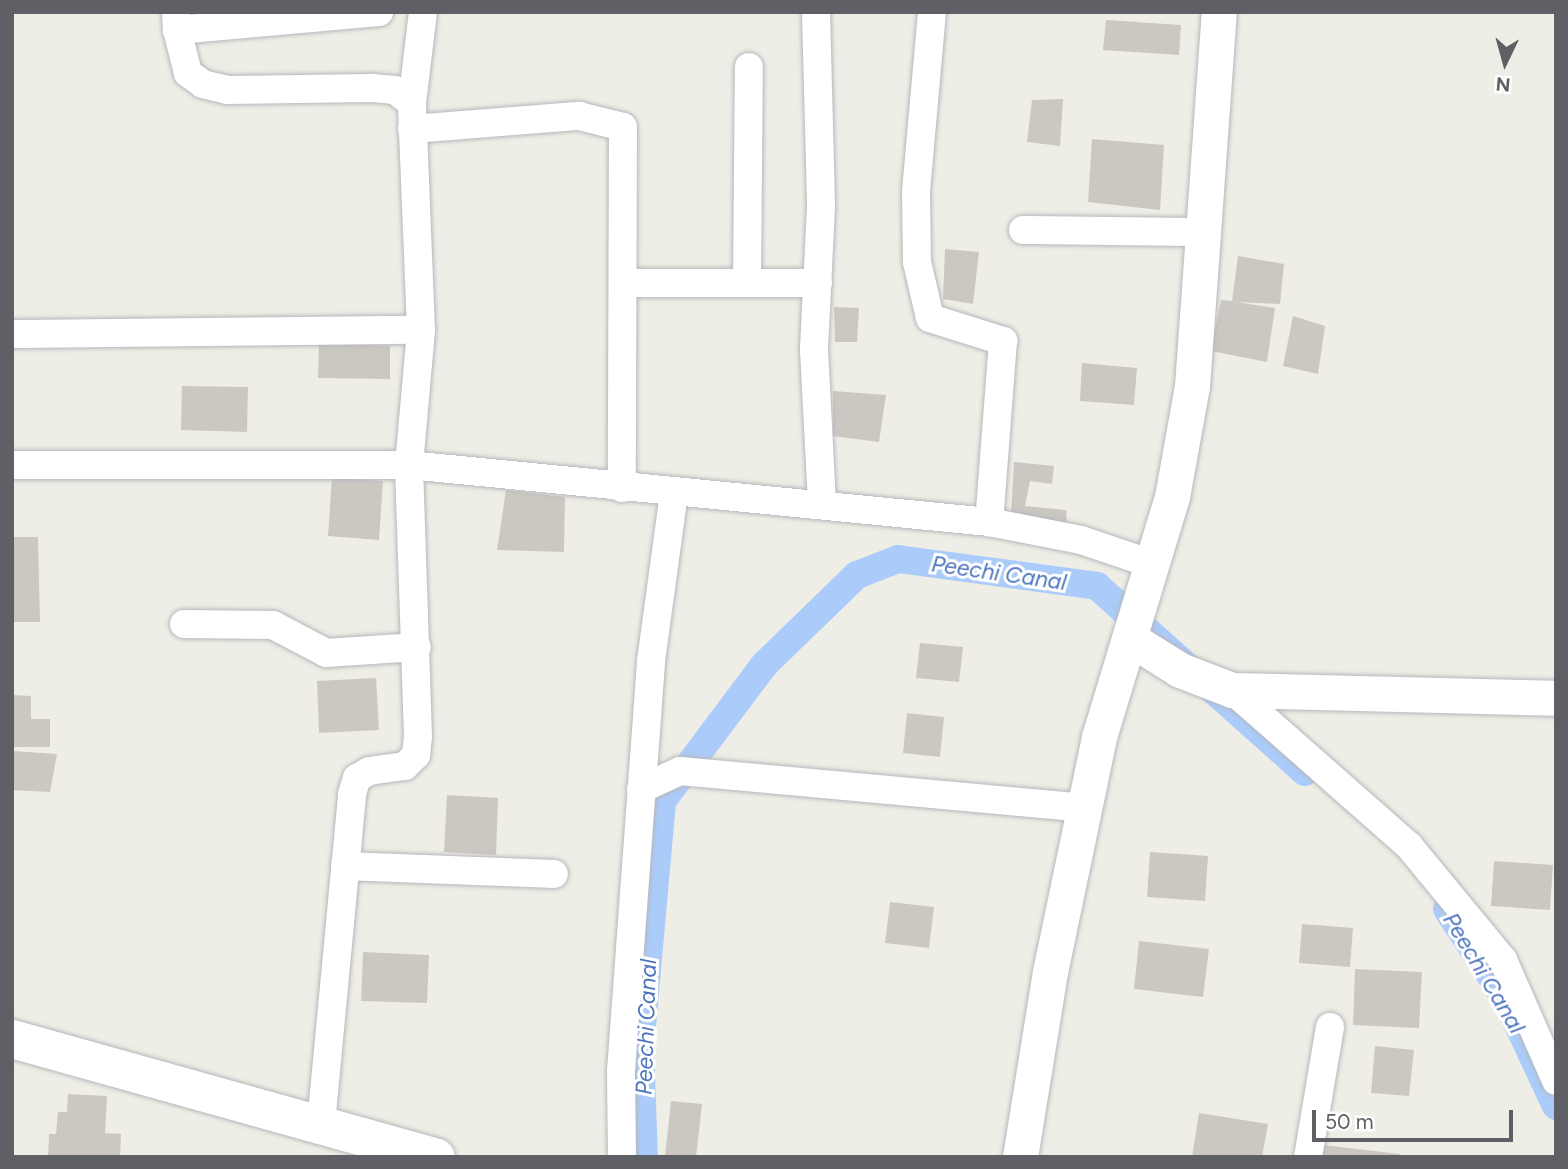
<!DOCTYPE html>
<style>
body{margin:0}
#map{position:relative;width:1568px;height:1169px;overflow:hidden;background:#efeee6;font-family:Figtree,sans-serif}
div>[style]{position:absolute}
.canal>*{height:28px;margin:-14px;padding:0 14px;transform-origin:14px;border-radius:14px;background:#abccfa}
.building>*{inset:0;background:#cbc8c2}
.roads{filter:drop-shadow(0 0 2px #b6b7bc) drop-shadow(0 0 2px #b6b7bc)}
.minor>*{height:28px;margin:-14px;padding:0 14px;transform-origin:14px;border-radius:14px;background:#fff}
.tertiary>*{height:35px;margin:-17.5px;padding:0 17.5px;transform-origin:17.5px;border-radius:17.5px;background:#fff}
.secondary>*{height:38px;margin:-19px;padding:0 19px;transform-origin:19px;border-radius:19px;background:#fff}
span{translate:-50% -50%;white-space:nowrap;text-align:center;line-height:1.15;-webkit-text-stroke:6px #fff;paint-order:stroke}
.water-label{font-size:23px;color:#4e74bd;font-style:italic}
.frame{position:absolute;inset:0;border:14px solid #5e6065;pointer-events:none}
.north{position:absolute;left:1470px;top:28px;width:70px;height:70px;-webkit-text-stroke:5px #fff;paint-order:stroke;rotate:185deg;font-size:19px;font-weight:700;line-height:28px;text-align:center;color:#5e6065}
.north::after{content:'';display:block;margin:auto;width:24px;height:32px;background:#5e6065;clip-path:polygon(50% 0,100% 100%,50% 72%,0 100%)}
.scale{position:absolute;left:1312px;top:1110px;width:201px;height:32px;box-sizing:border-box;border:4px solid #5e6065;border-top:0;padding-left:9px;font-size:21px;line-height:24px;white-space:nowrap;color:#5e6065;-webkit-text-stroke:5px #fff;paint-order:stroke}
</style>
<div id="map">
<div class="canal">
<i style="left:1447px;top:909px;width:108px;rotate:56.8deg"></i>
<i style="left:1506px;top:999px;width:118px;rotate:65deg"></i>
<i style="left:644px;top:1157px;width:109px;rotate:-92.1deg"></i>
<i style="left:640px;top:1048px;width:248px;rotate:-84.9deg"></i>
<i style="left:662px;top:801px;width:171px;rotate:-53.1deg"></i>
<i style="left:765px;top:664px;width:128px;rotate:-44.1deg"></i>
<i style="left:857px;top:575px;width:44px;rotate:-21.3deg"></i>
<i style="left:898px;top:559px;width:201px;rotate:7.7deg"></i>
<i style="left:1097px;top:586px;width:279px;rotate:41.8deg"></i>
</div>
<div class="building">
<i style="clip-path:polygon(1106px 20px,1181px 25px,1179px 55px,1103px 50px)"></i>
<i style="clip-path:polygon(1063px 99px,1060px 146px,1027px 142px,1032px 100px)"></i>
<i style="clip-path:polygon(1092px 139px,1164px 145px,1160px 210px,1088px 202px)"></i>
<i style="clip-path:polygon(945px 249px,979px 252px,973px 304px,943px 299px)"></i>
<i style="clip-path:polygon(1238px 256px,1284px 264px,1280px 304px,1236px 302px,1275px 308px,1267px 362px,1211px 351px,1221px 300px,1232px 301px)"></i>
<i style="clip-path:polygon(834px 307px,859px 308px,857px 342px,835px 342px)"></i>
<i style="clip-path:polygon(1293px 316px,1325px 326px,1318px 374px,1283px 366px)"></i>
<i style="clip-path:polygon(319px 344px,390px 346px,390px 379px,318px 378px)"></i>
<i style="clip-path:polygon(1082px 363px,1137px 368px,1134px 405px,1080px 401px)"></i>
<i style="clip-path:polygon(182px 386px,248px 387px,247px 432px,181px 430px)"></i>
<i style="clip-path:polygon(833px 391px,886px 395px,879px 442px,833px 436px)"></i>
<i style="clip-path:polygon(1014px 462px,1054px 466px,1052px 484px,1030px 481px,1025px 506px,1066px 510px,1067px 522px,1011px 515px)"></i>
<i style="clip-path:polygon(332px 478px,383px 481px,379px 540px,328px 536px)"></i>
<i style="clip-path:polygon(506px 490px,565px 497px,564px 552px,497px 550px)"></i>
<i style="clip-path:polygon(12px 537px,38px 537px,40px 622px,12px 622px)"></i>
<i style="clip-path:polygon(920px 643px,963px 647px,959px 682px,916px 678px)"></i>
<i style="clip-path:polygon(376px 678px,379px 730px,319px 733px,317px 681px)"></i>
<i style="clip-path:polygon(12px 695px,31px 696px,31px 719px,50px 719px,50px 747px,12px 747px)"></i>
<i style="clip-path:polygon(907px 713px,944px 717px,940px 757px,903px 753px)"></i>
<i style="clip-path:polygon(12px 751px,57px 754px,50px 792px,12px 790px)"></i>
<i style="clip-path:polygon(447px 795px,498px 798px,496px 855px,444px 852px)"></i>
<i style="clip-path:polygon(1150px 852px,1208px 856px,1205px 901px,1147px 897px)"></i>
<i style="clip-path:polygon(1494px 861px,1553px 865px,1550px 910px,1491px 906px)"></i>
<i style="clip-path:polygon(890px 902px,934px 907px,929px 948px,885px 943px)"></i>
<i style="clip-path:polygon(1302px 924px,1353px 928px,1350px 967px,1299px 963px)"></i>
<i style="clip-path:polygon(1139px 941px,1209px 949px,1203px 997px,1134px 989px)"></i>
<i style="clip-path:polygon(363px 952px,429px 955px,427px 1003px,361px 1001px)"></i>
<i style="clip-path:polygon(1355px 969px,1422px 972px,1419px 1028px,1353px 1025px)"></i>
<i style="clip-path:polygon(1375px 1046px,1414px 1050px,1409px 1096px,1371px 1093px)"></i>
<i style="clip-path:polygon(68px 1094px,107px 1096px,105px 1133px,121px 1134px,120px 1157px,48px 1157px,49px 1134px,56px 1134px,58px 1112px,67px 1112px)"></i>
<i style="clip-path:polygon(671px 1101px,702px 1104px,696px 1157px,665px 1157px)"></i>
<i style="clip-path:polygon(1199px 1113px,1268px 1124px,1262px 1157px,1192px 1157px)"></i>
<i style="clip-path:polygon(1315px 1144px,1400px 1154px,1399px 1157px,1314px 1157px)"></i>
</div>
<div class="roads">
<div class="minor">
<i style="left:176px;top:12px;width:18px;rotate:87deg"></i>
<i style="left:177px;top:30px;width:203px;rotate:-5.1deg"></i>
<i style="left:816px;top:12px;width:194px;rotate:88.5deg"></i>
<i style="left:821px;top:206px;width:144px;rotate:92.8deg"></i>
<i style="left:814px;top:350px;width:155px;rotate:87deg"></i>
<i style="left:932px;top:12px;width:181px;rotate:95.1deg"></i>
<i style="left:916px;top:192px;width:70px;rotate:89.2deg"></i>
<i style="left:917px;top:262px;width:57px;rotate:76.9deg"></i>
<i style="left:930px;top:318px;width:77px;rotate:17.5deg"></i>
<i style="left:1003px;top:341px;width:182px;rotate:94.4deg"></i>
<i style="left:412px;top:103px;width:92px;rotate:-83.1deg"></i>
<i style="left:412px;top:129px;width:168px;rotate:-4.5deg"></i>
<i style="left:579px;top:116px;width:45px;rotate:14deg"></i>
<i style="left:623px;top:127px;width:361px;rotate:90.2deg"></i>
<i style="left:1023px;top:230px;width:176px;rotate:0.7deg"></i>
<i style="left:623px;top:283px;width:195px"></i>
<i style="left:747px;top:283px;width:216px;rotate:-89.5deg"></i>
<i style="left:12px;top:334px;width:409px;rotate:-0.6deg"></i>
<i style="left:12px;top:465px;width:397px"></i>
<i style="left:409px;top:465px;width:136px;rotate:-84.9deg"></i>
<i style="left:421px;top:330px;width:227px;rotate:-92.3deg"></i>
<i style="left:412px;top:103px;width:21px;rotate:-143deg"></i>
<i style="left:395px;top:90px;width:25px;rotate:-175deg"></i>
<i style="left:370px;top:88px;width:142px;rotate:179.2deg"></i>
<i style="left:228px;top:90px;width:26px;rotate:-167deg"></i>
<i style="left:203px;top:84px;width:19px;rotate:-144deg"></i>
<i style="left:188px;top:73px;width:44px;rotate:-104.3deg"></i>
<i style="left:184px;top:624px;width:89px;rotate:0.6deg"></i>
<i style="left:273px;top:625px;width:60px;rotate:27.8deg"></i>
<i style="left:326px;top:653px;width:91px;rotate:-3.8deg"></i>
<i style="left:1232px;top:690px;width:236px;rotate:41.4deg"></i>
<i style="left:1409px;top:846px;width:148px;rotate:50.5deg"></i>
<i style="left:1503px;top:960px;width:132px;rotate:66.3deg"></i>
<i style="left:641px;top:789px;width:43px;rotate:-24.8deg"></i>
<i style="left:680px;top:771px;width:405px;rotate:5.2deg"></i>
<i style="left:345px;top:866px;width:209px;rotate:2.2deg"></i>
<i style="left:321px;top:1124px;width:331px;rotate:-84.6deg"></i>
<i style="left:352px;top:794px;width:17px;rotate:-73deg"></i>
<i style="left:357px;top:778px;width:14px;rotate:-30deg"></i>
<i style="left:369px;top:771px;width:36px;rotate:-8deg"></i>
<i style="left:405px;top:766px;width:16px;rotate:-45deg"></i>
<i style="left:416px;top:755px;width:18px;rotate:-84deg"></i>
<i style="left:418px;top:737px;width:272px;rotate:-91.9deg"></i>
<i style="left:409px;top:465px;width:583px;rotate:5.61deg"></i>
<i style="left:989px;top:522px;width:94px;rotate:11.1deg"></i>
<i style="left:1081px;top:540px;width:75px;rotate:18.7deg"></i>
<i style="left:622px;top:1157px;width:86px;rotate:-90.7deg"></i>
<i style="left:621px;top:1071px;width:411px;rotate:-85.8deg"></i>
<i style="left:651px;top:661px;width:171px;rotate:-82.2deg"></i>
<i style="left:1308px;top:1157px;width:132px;rotate:-80.4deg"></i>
</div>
<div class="tertiary">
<i style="left:1129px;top:638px;width:60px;rotate:32.1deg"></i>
<i style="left:1180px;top:670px;width:56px;rotate:21deg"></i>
<i style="left:1232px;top:690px;width:324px;rotate:1.4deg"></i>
<i style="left:1020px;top:1157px;width:187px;rotate:-80.8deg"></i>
<i style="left:1050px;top:972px;width:240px;rotate:-78.2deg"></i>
<i style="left:1099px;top:737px;width:251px;rotate:-73.1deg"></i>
<i style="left:1172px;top:497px;width:113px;rotate:-79.8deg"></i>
<i style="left:1192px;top:386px;width:375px;rotate:-85.9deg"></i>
</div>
<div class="secondary">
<i style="left:12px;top:1039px;width:440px;rotate:15.6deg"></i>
</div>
</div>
<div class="water-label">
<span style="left:999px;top:573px;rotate:8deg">Peechi Canal</span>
<span style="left:1484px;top:973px;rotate:59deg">Peechi Canal</span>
<span style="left:646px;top:1027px;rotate:-88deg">Peechi Canal</span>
</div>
<div class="frame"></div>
<div class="north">N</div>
<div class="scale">50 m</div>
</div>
